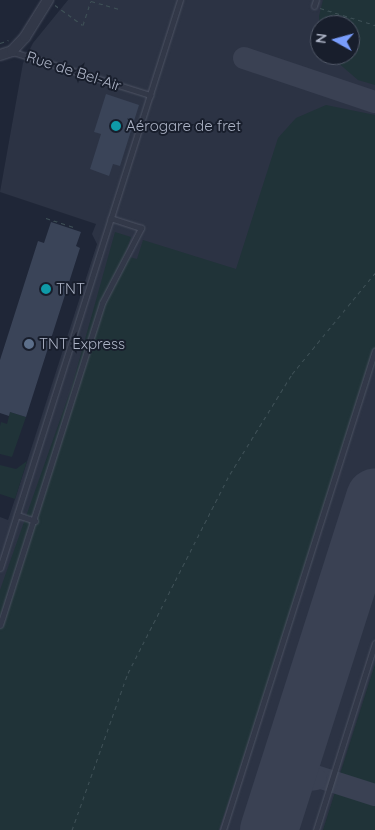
<!DOCTYPE html>
<meta charset="utf-8">
<style>
body{margin:0}
#map{position:relative;width:375px;height:830px;overflow:hidden;background:#1f2637;font-family:Quicksand,sans-serif}
div>[style]{position:absolute}
.airport>*{inset:0;background:#2c3344}
.green>*{inset:0;background:#203338}
.taxiway>*{height:22px;margin:-11px;padding:0 11px;transform-origin:11px;border-radius:11px;background:#3a4153}
.runway>*{height:58px;margin:-29px;padding:0 29px;transform-origin:29px;border-radius:29px;background:#3a4153}
.building>*{inset:0;background:#3a4458}
.path>*{height:1px;margin-top:-0.5px;transform-origin:0;background:repeating-linear-gradient(90deg,#3e5056 0 4px,transparent 0 8px)}
.roads{filter:drop-shadow(0 0 1px #4d5363) drop-shadow(0 0 1px #4d5363)}
.service>*{height:5px;margin:-2.5px;padding:0 2.5px;transform-origin:2.5px;border-radius:2.5px;background:#323848}
.minor>*{height:10px;margin:-5px;padding:0 5px;transform-origin:5px;border-radius:5px;background:#323848}
.dots>*{width:14px;height:14px;translate:-50% -50%;box-sizing:border-box;border:2px solid #181e2c;border-radius:50%}
span{translate:-50% -50%;white-space:nowrap;text-align:center;line-height:1.15;-webkit-text-stroke:4px #181e2c;paint-order:stroke}
.street-label{font-size:15px;color:#acb3c5}
.poi-label{font-size:15px;color:#acb3c5}
.left{translate:0 -50%;text-align:left}
.north{position:absolute;left:310px;top:15px;width:50px;height:50px;box-sizing:border-box;background:#181e2c;border:1px solid #535a69;border-radius:50%;rotate:277deg;font-size:14px;font-weight:700;line-height:20px;text-align:center;color:#acb3c5}
.north::after{content:'';display:block;margin:auto;width:18px;height:22px;background:#799dfc;clip-path:polygon(50% 0,100% 100%,50% 72%,0 100%)}
</style>
<div id="map">
<div class="airport">
<i style="clip-path:polygon(evenodd,68px 0,375px 0,375px 830px,0 830px,0 517px,8px 520px,15px 499px,97px 244px,92px 234px,96px 224px,0 192px,23px 63px,33px 43px,68px 0,320px 25px,350px 25px,350px 55px,320px 55px,320px 25px)"></i>
</div>
<div class="green">
<i style="clip-path:polygon(323px 0,375px 0,375px 85px,358px 80px,329px 55px,350px 55px,350px 25px,320px 25px,320px 31px,319px 16px)"></i>
<i style="clip-path:polygon(326px 105px,375px 115px,375px 363px,219px 830px,0 830px,0 590px,72px 386px,115px 232px,131px 237px,125px 256px,137px 259px,143px 240px,236px 269px,278px 138px,296px 118px)"></i>
<i style="clip-path:polygon(10px 412px,26px 417px,12px 457px,0 454px,0 426px,1px 422px,7px 424px)"></i>
<i style="clip-path:polygon(27px 461px,15px 499px,0 494px,0 465px,16px 469px)"></i>
<i style="clip-path:polygon(375px 664px,375px 790px,338px 780px)"></i>
<i style="clip-path:polygon(336px 789px,375px 801px,375px 830px,323px 830px)"></i>
</div>
<div class="taxiway">
<i style="left:244px;top:58px;width:138px;rotate:18.6deg"></i>
<i style="left:298px;top:739px;width:23px;rotate:85deg"></i>
<i style="left:300px;top:762px;width:15px;rotate:53deg"></i>
<i style="left:309px;top:774px;width:69px;rotate:17.7deg"></i>
<i style="left:280px;top:797px;width:21px;rotate:-45deg"></i>
<i style="left:295px;top:782px;width:21px;rotate:-8deg"></i>
</div>
<div class="runway">
<i style="left:269px;top:830px;width:349px;rotate:-72.3deg"></i>
</div>
<div class="building">
<i style="clip-path:polygon(106px 94px,139px 105px,120px 166px,113px 164px,109px 176px,90px 169px,101px 134px,94px 132px)"></i>
<i style="clip-path:polygon(51px 222px,81px 232px,76px 246px,80px 248px,26px 417px,10px 412px,9px 416px,0 413px,0 360px,38px 241px,44px 243px)"></i>
</div>
<div class="path">
<i style="left:55px;top:5px;width:34px;rotate:36deg"></i>
<i style="left:83px;top:25px;width:25px;rotate:-72deg"></i>
<i style="left:91px;top:1px;width:32px;rotate:16deg"></i>
<i style="left:320px;top:8px;width:58px;rotate:17.2deg"></i>
<i style="left:0;top:43px;width:9px;rotate:-18deg"></i>
<i style="left:46px;top:218px;width:29px;rotate:18deg"></i>
<i style="left:72px;top:830px;width:167px;rotate:-70.4deg"></i>
<i style="left:128px;top:673px;width:224px;rotate:-62.9deg"></i>
<i style="left:230px;top:474px;width:118px;rotate:-58.2deg"></i>
<i style="left:292px;top:374px;width:131px;rotate:-50.6deg"></i>
</div>
<div class="roads">
<div class="service">
<i style="left:314px;top:6px;width:6px;rotate:-72deg"></i>
<i style="left:13px;top:52px;width:144px;rotate:17.4deg"></i>
<i style="left:17px;top:515px;width:19px;rotate:18deg"></i>
<i style="left:0;top:568px;width:596px;rotate:-72.42deg"></i>
<i style="left:0;top:625px;width:338px;rotate:-72.4deg"></i>
<i style="left:102px;top:303px;width:85px;rotate:-62.5deg"></i>
<i style="left:141px;top:228px;width:32px;rotate:-162deg"></i>
<i style="left:223px;top:830px;width:503px;rotate:-72.43deg"></i>
<i style="left:316px;top:830px;width:196px;rotate:-72.5deg"></i>
</div>
<div class="minor">
<i style="left:0;top:55px;width:13px;rotate:-18deg"></i>
<i style="left:12px;top:51px;width:19px;rotate:-47deg"></i>
<i style="left:25px;top:37px;width:44px;rotate:-58.1deg"></i>
</div>
</div>
<div class="dots">
<i style="left:116px;top:126px;background:#0f9aa8"></i>
<i style="left:46px;top:289px;background:#0f9aa8"></i>
<i style="left:29px;top:344px;background:#5c6f8a"></i>
</div>
<div class="street-label">
<span style="left:74px;top:71px;rotate:18deg">Rue de Bel-Air</span>
</div>
<div class="poi-label">
<span class="left" style="left:126px;top:126px">Aérogare de fret</span>
<span class="left" style="left:56px;top:289px">TNT</span>
<span class="left" style="left:39px;top:344px">TNT Express</span>
</div>
<div class="north">N</div>
</div>
